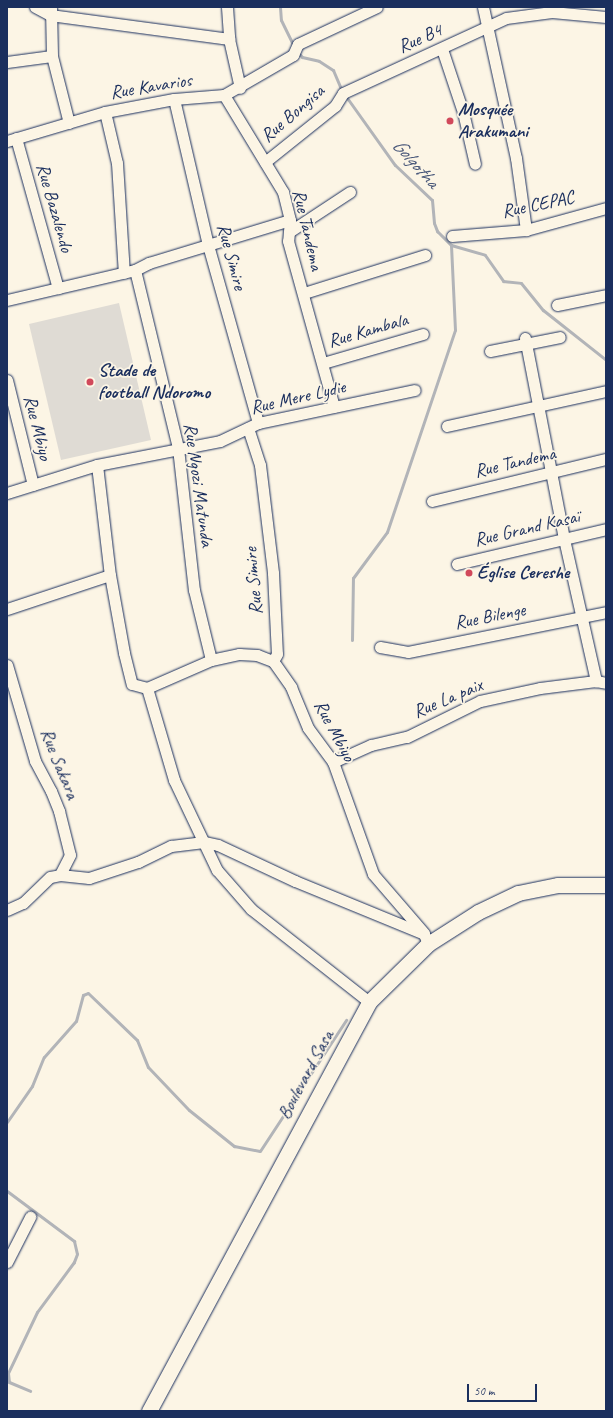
<!DOCTYPE html>
<meta charset="utf-8">
<style>
body{margin:0}
#map{position:relative;width:613px;height:1418px;overflow:hidden;background:#fcf5e5;font-family:Caveat,sans-serif}
div>[style]{position:absolute}
.green>*{inset:0;background:#dfdbd4}
.stream>*{height:3px;margin:-1.5px;padding:0 1.5px;transform-origin:1.5px;border-radius:1.5px;background:#b2b4b8}
.roads{filter:drop-shadow(0 0 1px #1b2f5e) drop-shadow(0 0 1px #1b2f5e)}
.street>*{height:11px;margin:-5.5px;padding:0 5.5px;transform-origin:5.5px;border-radius:5.5px;background:#fcf5e5}
.secondary>*{height:15px;margin:-7.5px;padding:0 7.5px;transform-origin:7.5px;border-radius:7.5px;background:#fcf5e5}
.dots>*{width:11px;height:11px;translate:-50% -50%;box-sizing:border-box;border:2px solid #fcf5e5;border-radius:50%}
span{translate:-50% -50%;white-space:nowrap;text-align:center;line-height:1.15;-webkit-text-stroke:3.5px #fcf5e5;paint-order:stroke}
.street-label{font-size:19px;color:#1b2f5e}
.poi-label{font-size:19px;color:#1b2f5e;font-weight:700}
.left{translate:0 -50%;text-align:left}
.water-label{font-size:20px;color:#485779;font-style:italic}
.frame{position:absolute;inset:0;border:8px solid #1b2f5e;pointer-events:none}
.scale{position:absolute;left:467px;top:1384px;width:70px;height:18px;box-sizing:border-box;border:2px solid #1b2f5e;border-top:0;padding-left:5px;font-size:12px;line-height:14px;white-space:nowrap;color:#1b2f5e;-webkit-text-stroke:3px #fcf5e5;paint-order:stroke}
</style>
<div id="map">
<div class="green">
<i style="clip-path:polygon(119px 303px,151px 440px,61px 460px,29px 324px)"></i>
</div>
<div class="stream">
<i style="left:280px;top:7px;width:13px;rotate:86deg"></i>
<i style="left:281px;top:20px;width:30px;rotate:64deg"></i>
<i style="left:297px;top:51px;width:8px;rotate:50deg"></i>
<i style="left:302px;top:57px;width:17px;rotate:13deg"></i>
<i style="left:319px;top:61px;width:17px;rotate:33deg"></i>
<i style="left:333px;top:70px;width:23px;rotate:67deg"></i>
<i style="left:345px;top:95px;width:86px;rotate:54.5deg"></i>
<i style="left:395px;top:165px;width:51px;rotate:43.4deg"></i>
<i style="left:432px;top:200px;width:23px;rotate:85deg"></i>
<i style="left:434px;top:223px;width:9px;rotate:69deg"></i>
<i style="left:437px;top:231px;width:20px;rotate:45deg"></i>
<i style="left:451px;top:245px;width:35px;rotate:16deg"></i>
<i style="left:485px;top:255px;width:32px;rotate:55deg"></i>
<i style="left:503px;top:281px;width:18px;rotate:6deg"></i>
<i style="left:521px;top:283px;width:35px;rotate:51deg"></i>
<i style="left:543px;top:310px;width:80px;rotate:38.4deg"></i>
<i style="left:352px;top:640px;width:62px;rotate:-89.1deg"></i>
<i style="left:353px;top:578px;width:57px;rotate:-53.5deg"></i>
<i style="left:387px;top:532px;width:213px;rotate:-71.4deg"></i>
<i style="left:455px;top:330px;width:85px;rotate:-92.7deg"></i>
<i style="left:7px;top:1122px;width:44px;rotate:-55.2deg"></i>
<i style="left:32px;top:1086px;width:31px;rotate:-68deg"></i>
<i style="left:44px;top:1057px;width:48px;rotate:-48.4deg"></i>
<i style="left:76px;top:1021px;width:27px;rotate:-75deg"></i>
<i style="left:83px;top:995px;width:5px;rotate:-22deg"></i>
<i style="left:88px;top:993px;width:68px;rotate:43.8deg"></i>
<i style="left:137px;top:1040px;width:29px;rotate:68deg"></i>
<i style="left:148px;top:1067px;width:59px;rotate:46.4deg"></i>
<i style="left:189px;top:1110px;width:58px;rotate:38.7deg"></i>
<i style="left:234px;top:1146px;width:26px;rotate:11deg"></i>
<i style="left:260px;top:1151px;width:157px;rotate:-56.7deg"></i>
<i style="left:7px;top:1191px;width:84px;rotate:36.7deg"></i>
<i style="left:74px;top:1241px;width:13px;rotate:77deg"></i>
<i style="left:77px;top:1254px;width:9px;rotate:111deg"></i>
<i style="left:74px;top:1262px;width:62px;rotate:126.5deg"></i>
<i style="left:37px;top:1312px;width:68px;rotate:115.4deg"></i>
<i style="left:8px;top:1373px;width:9px;rotate:84deg"></i>
<i style="left:9px;top:1382px;width:23px;rotate:23deg"></i>
</div>
<div class="roads">
<div class="street">
<i style="left:35px;top:7px;width:17px;rotate:28deg"></i>
<i style="left:50px;top:15px;width:181px;rotate:7.6deg"></i>
<i style="left:227px;top:7px;width:32px;rotate:86deg"></i>
<i style="left:229px;top:39px;width:50px;rotate:77.3deg"></i>
<i style="left:483px;top:7px;width:155px;rotate:77.7deg"></i>
<i style="left:516px;top:158px;width:73px;rotate:82.1deg"></i>
<i style="left:51px;top:8px;width:48px;rotate:88.8deg"></i>
<i style="left:52px;top:56px;width:69px;rotate:75.8deg"></i>
<i style="left:442px;top:49px;width:66px;rotate:71.6deg"></i>
<i style="left:463px;top:112px;width:53px;rotate:77deg"></i>
<i style="left:7px;top:62px;width:45px;rotate:-7.6deg"></i>
<i style="left:224px;top:95px;width:114px;rotate:58.7deg"></i>
<i style="left:283px;top:192px;width:29px;rotate:76deg"></i>
<i style="left:290px;top:220px;width:21px;rotate:95deg"></i>
<i style="left:288px;top:241px;width:172px;rotate:74.5deg"></i>
<i style="left:174px;top:99px;width:150px;rotate:76.9deg"></i>
<i style="left:208px;top:245px;width:185px;rotate:74.3deg"></i>
<i style="left:105px;top:112px;width:52px;rotate:76.8deg"></i>
<i style="left:117px;top:163px;width:110px;rotate:86.4deg"></i>
<i style="left:16px;top:138px;width:156px;rotate:74.4deg"></i>
<i style="left:7px;top:141px;width:102px;rotate:-16.5deg"></i>
<i style="left:105px;top:112px;width:70px;rotate:-10.7deg"></i>
<i style="left:174px;top:99px;width:50px;rotate:-4.6deg"></i>
<i style="left:224px;top:95px;width:80px;rotate:-30.1deg"></i>
<i style="left:293px;top:55px;width:12px;rotate:-66deg"></i>
<i style="left:298px;top:44px;width:87px;rotate:-25.1deg"></i>
<i style="left:265px;top:162px;width:90px;rotate:-38.7deg"></i>
<i style="left:335px;top:106px;width:15px;rotate:-58deg"></i>
<i style="left:343px;top:93px;width:179px;rotate:-24.7deg"></i>
<i style="left:506px;top:18px;width:46px;rotate:-7.4deg"></i>
<i style="left:552px;top:12px;width:54px;rotate:5.3deg"></i>
<i style="left:289px;top:232px;width:73px;rotate:-33.3deg"></i>
<i style="left:452px;top:236px;width:74px;rotate:-4.6deg"></i>
<i style="left:526px;top:230px;width:83px;rotate:-15.4deg"></i>
<i style="left:135px;top:270px;width:183px;rotate:76.4deg"></i>
<i style="left:178px;top:448px;width:143px;rotate:83.6deg"></i>
<i style="left:194px;top:590px;width:72px;rotate:76.3deg"></i>
<i style="left:304px;top:293px;width:127px;rotate:-17.4deg"></i>
<i style="left:7px;top:300px;width:131px;rotate:-13.2deg"></i>
<i style="left:135px;top:270px;width:16px;rotate:-27deg"></i>
<i style="left:149px;top:263px;width:147px;rotate:-17deg"></i>
<i style="left:557px;top:305px;width:50px;rotate:-11.5deg"></i>
<i style="left:525px;top:338px;width:205px;rotate:79deg"></i>
<i style="left:564px;top:539px;width:146px;rotate:77.3deg"></i>
<i style="left:490px;top:351px;width:71px;rotate:-11.3deg"></i>
<i style="left:323px;top:363px;width:104px;rotate:-16.2deg"></i>
<i style="left:7px;top:380px;width:108px;rotate:76.1deg"></i>
<i style="left:447px;top:426px;width:163px;rotate:-12.4deg"></i>
<i style="left:248px;top:428px;width:39px;rotate:72deg"></i>
<i style="left:260px;top:465px;width:109px;rotate:83.1deg"></i>
<i style="left:273px;top:573px;width:81px;rotate:87.2deg"></i>
<i style="left:277px;top:654px;width:8px;rotate:120deg"></i>
<i style="left:97px;top:465px;width:111px;rotate:83.3deg"></i>
<i style="left:110px;top:575px;width:79px;rotate:79.8deg"></i>
<i style="left:124px;top:653px;width:32px;rotate:76deg"></i>
<i style="left:132px;top:684px;width:16px;rotate:15deg"></i>
<i style="left:147px;top:688px;width:96px;rotate:73.6deg"></i>
<i style="left:174px;top:780px;width:100px;rotate:64.5deg"></i>
<i style="left:217px;top:870px;width:52px;rotate:48.9deg"></i>
<i style="left:251px;top:909px;width:150px;rotate:38.2deg"></i>
<i style="left:7px;top:493px;width:94px;rotate:-17.3deg"></i>
<i style="left:97px;top:465px;width:125px;rotate:-11deg"></i>
<i style="left:220px;top:441px;width:42px;rotate:-25.3deg"></i>
<i style="left:258px;top:423px;width:160px;rotate:-11.9deg"></i>
<i style="left:432px;top:501px;width:179px;rotate:-13.6deg"></i>
<i style="left:457px;top:564px;width:153px;rotate:-13.2deg"></i>
<i style="left:7px;top:609px;width:108px;rotate:-18.3deg"></i>
<i style="left:380px;top:647px;width:28px;rotate:10deg"></i>
<i style="left:408px;top:652px;width:202px;rotate:-11.4deg"></i>
<i style="left:7px;top:665px;width:100px;rotate:73.7deg"></i>
<i style="left:35px;top:761px;width:34px;rotate:62deg"></i>
<i style="left:51px;top:791px;width:22px;rotate:68deg"></i>
<i style="left:59px;top:811px;width:45px;rotate:76deg"></i>
<i style="left:70px;top:855px;width:22px;rotate:117deg"></i>
<i style="left:147px;top:688px;width:70px;rotate:-23.6deg"></i>
<i style="left:211px;top:660px;width:29px;rotate:-12deg"></i>
<i style="left:239px;top:654px;width:18px;rotate:3deg"></i>
<i style="left:257px;top:655px;width:17px;rotate:21deg"></i>
<i style="left:273px;top:661px;width:32px;rotate:55deg"></i>
<i style="left:291px;top:687px;width:44px;rotate:67.5deg"></i>
<i style="left:308px;top:728px;width:42px;rotate:53.7deg"></i>
<i style="left:333px;top:762px;width:119px;rotate:70.3deg"></i>
<i style="left:373px;top:874px;width:78px;rotate:49.2deg"></i>
<i style="left:333px;top:762px;width:42px;rotate:-24.1deg"></i>
<i style="left:371px;top:745px;width:37px;rotate:-13deg"></i>
<i style="left:407px;top:737px;width:81px;rotate:-26.3deg"></i>
<i style="left:480px;top:701px;width:61px;rotate:-12.2deg"></i>
<i style="left:540px;top:688px;width:56px;rotate:-7.1deg"></i>
<i style="left:596px;top:681px;width:10px;rotate:11deg"></i>
<i style="left:7px;top:910px;width:17px;rotate:-24deg"></i>
<i style="left:23px;top:903px;width:37px;rotate:-44deg"></i>
<i style="left:50px;top:877px;width:10px;rotate:-11deg"></i>
<i style="left:60px;top:875px;width:29px;rotate:6deg"></i>
<i style="left:89px;top:878px;width:52px;rotate:-18.1deg"></i>
<i style="left:138px;top:862px;width:37px;rotate:-26deg"></i>
<i style="left:171px;top:846px;width:33px;rotate:-7deg"></i>
<i style="left:204px;top:842px;width:14px;rotate:12deg"></i>
<i style="left:218px;top:845px;width:85px;rotate:25.1deg"></i>
<i style="left:295px;top:881px;width:139px;rotate:22.3deg"></i>
<i style="left:424px;top:934px;width:11px;rotate:68deg"></i>
<i style="left:7px;top:1262px;width:51px;rotate:-62.9deg"></i>
</div>
<div class="secondary">
<i style="left:149px;top:1411px;width:464px;rotate:-61.7deg"></i>
<i style="left:369px;top:1002px;width:83px;rotate:-44.5deg"></i>
<i style="left:428px;top:944px;width:59px;rotate:-32.6deg"></i>
<i style="left:478px;top:912px;width:44px;rotate:-25.4deg"></i>
<i style="left:518px;top:893px;width:41px;rotate:-11.3deg"></i>
<i style="left:558px;top:885px;width:48px"></i>
</div>
</div>
<div class="dots">
<i style="left:450px;top:121px;background:#d1495b"></i>
<i style="left:90px;top:382px;background:#d1495b"></i>
<i style="left:469px;top:573px;background:#d1495b"></i>
</div>
<div class="street-label">
<span style="left:420px;top:39px;rotate:-24deg">Rue B4</span>
<span style="left:151px;top:87px;rotate:-9deg">Rue Kavarios</span>
<span style="left:293px;top:114px;rotate:-41deg">Rue Bongisa</span>
<span style="left:538px;top:205px;rotate:-12deg">Rue CEPAC</span>
<span style="left:54px;top:208px;rotate:74deg">Rue Bazalendo</span>
<span style="left:307px;top:230px;rotate:77deg">Rue Tandema</span>
<span style="left:231px;top:257px;rotate:75deg">Rue Simire</span>
<span style="left:368px;top:331px;rotate:-16deg">Rue Kambala</span>
<span style="left:298px;top:398px;rotate:-13deg">Rue Mere Lydie</span>
<span style="left:37px;top:428px;rotate:76deg">Rue Mbiyo</span>
<span style="left:515px;top:463px;rotate:-13deg">Rue Tandema</span>
<span style="left:198px;top:485px;rotate:82deg">Rue Ngozi Matunda</span>
<span style="left:527px;top:529px;rotate:-13deg">Rue Grand Kasaï</span>
<span style="left:254px;top:581px;rotate:-95deg">Rue Simire</span>
<span style="left:490px;top:617px;rotate:-11deg">Rue Bilenge</span>
<span style="left:448px;top:699px;rotate:-23deg">Rue La paix</span>
<span style="left:334px;top:731px;rotate:62deg">Rue Mbiyo</span>
<span style="left:59px;top:764px;rotate:68deg">Rue Sakara</span>
<span style="left:306px;top:1075px;rotate:-62deg">Boulevard Sasa</span>
</div>
<div class="poi-label">
<span class="left" style="left:458px;top:121px">Mosquée<br>Arakumani</span>
<span class="left" style="left:98px;top:382px">Stade de<br>football Ndoromo</span>
<span class="left" style="left:477px;top:573px">Église Cereshe</span>
</div>
<div class="water-label">
<span style="left:416px;top:163px;rotate:48deg">Golgotha</span>
</div>
<div class="frame"></div>
<div class="scale">50 m</div>
</div>
